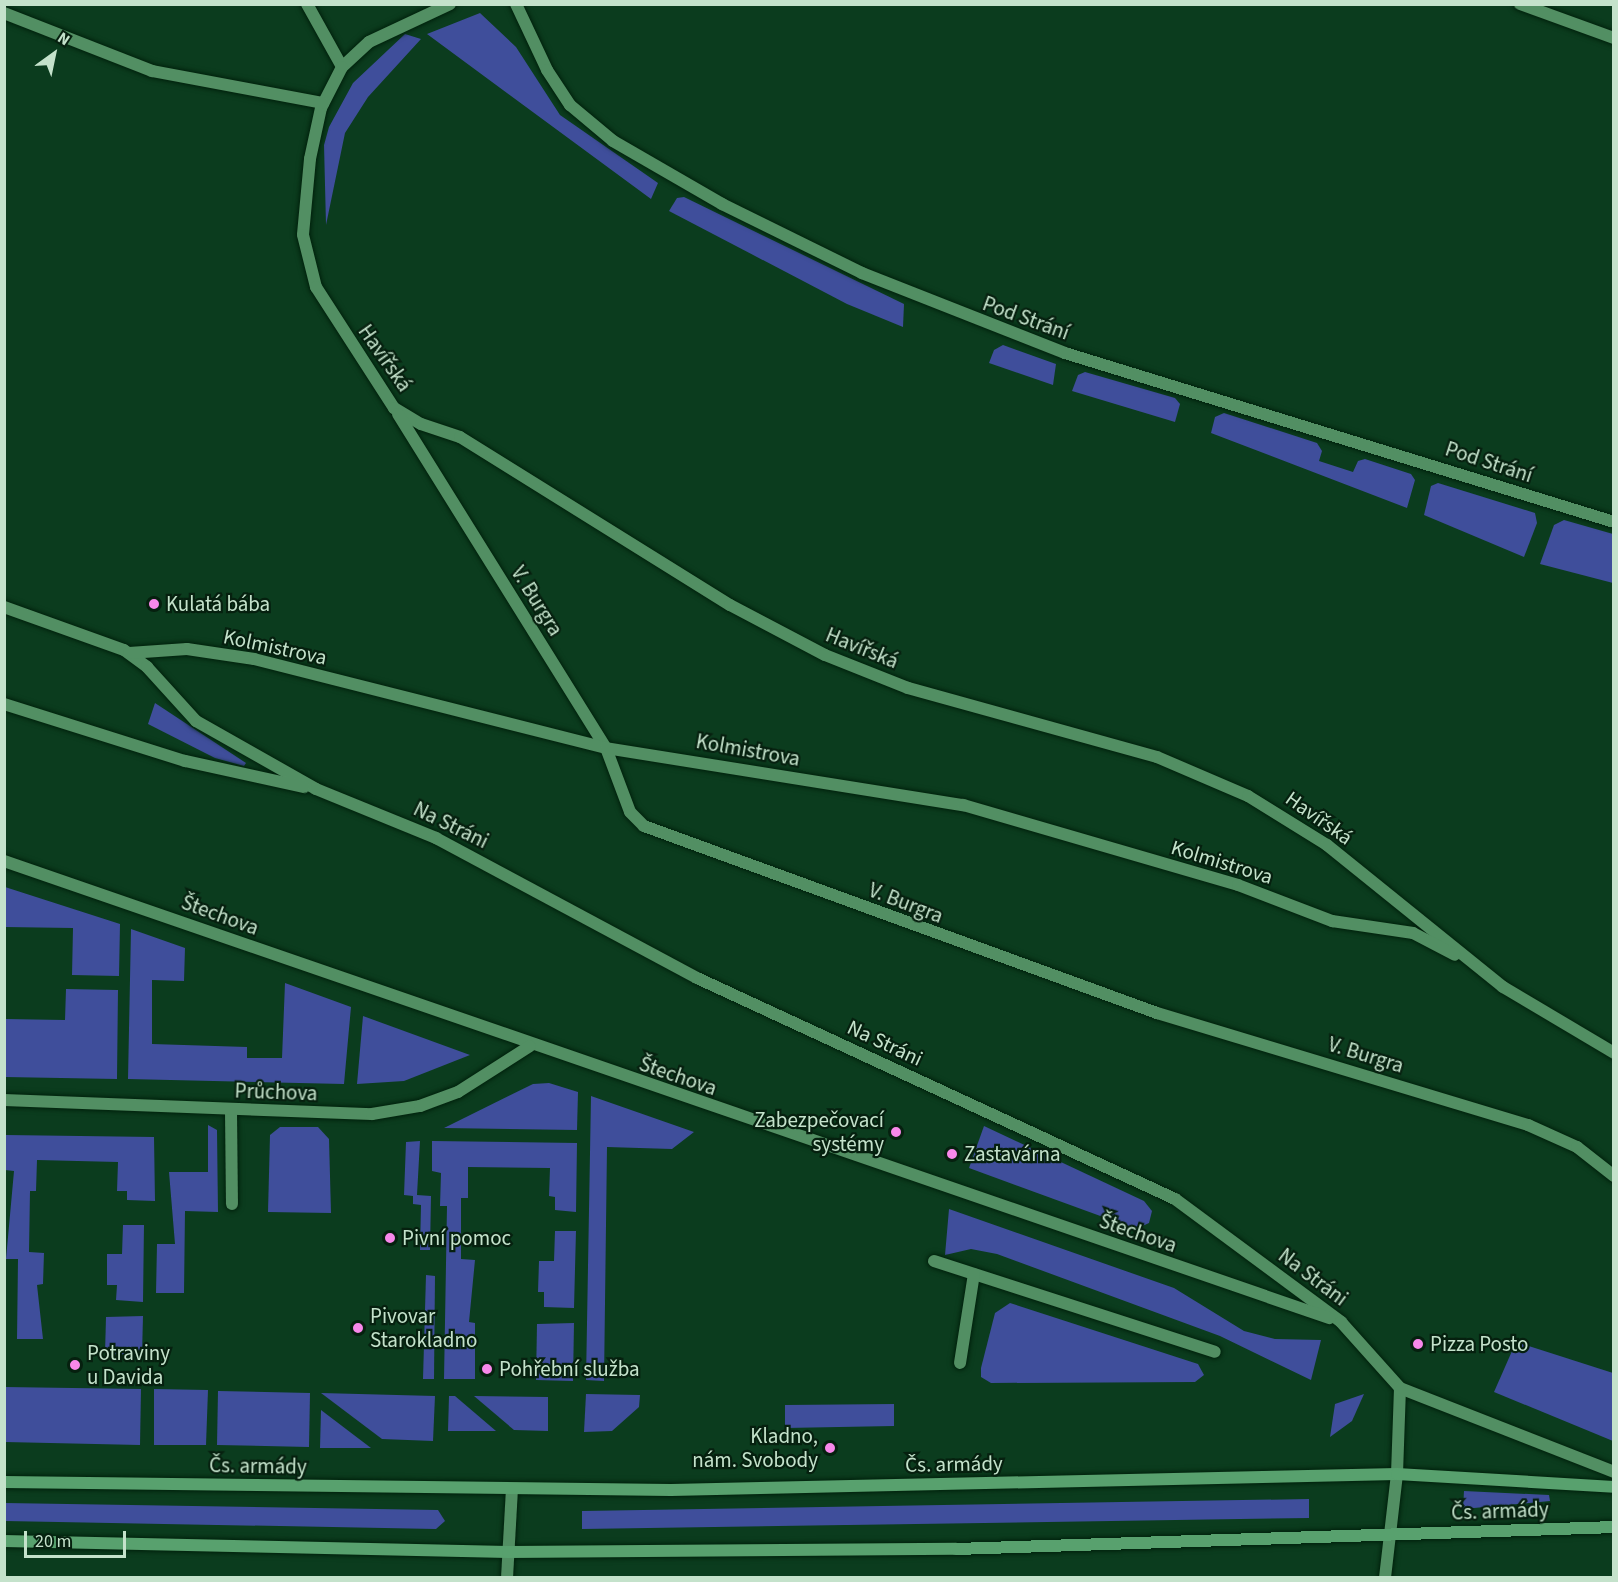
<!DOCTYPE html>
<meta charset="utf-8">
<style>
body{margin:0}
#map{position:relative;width:1618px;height:1582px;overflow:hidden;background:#0b3c1e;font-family:"Source Sans 3",sans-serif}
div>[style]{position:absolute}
.green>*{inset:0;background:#3f4e9b}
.roads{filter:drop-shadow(0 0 2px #01210c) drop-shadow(0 0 2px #01210c)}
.service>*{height:12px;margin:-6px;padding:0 6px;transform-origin:6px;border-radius:6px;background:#528f63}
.minor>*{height:12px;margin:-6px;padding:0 6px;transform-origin:6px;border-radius:6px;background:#528f63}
.secondary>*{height:12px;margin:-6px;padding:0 6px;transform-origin:6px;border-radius:6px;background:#58a16e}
.dots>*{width:16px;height:16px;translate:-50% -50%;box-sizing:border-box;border:3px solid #06200f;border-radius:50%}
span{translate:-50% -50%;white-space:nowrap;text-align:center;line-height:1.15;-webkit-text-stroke:4.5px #06200f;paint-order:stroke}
.street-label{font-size:21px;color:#c4e2cb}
.poi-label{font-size:21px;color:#c4e2cb}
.left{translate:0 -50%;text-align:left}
.right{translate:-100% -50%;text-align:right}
.frame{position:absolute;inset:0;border:6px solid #c4e2cb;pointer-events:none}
.north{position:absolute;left:24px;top:24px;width:60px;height:60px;-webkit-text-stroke:4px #06200f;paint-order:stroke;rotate:33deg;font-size:16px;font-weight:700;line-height:24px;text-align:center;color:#c4e2cb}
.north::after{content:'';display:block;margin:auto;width:21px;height:27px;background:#c4e2cb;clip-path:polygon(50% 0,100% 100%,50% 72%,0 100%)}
.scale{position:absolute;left:24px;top:1531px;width:102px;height:27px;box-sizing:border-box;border:3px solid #c4e2cb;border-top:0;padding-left:8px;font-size:18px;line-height:21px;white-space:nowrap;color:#c4e2cb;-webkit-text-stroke:4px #06200f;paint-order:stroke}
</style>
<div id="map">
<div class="green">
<i style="clip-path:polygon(480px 13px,516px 47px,560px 115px,658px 183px,651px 199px,427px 34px)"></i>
<i style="clip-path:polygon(405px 34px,421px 39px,368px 97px,345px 133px,326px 225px,324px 145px,329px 127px,353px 83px)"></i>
<i style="clip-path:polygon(684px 197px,904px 304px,903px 327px,847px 304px,669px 211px,677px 198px)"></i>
<i style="clip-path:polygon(1003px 345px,1056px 364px,1053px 385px,989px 363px,994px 350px)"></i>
<i style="clip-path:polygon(1085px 372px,1175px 398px,1180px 404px,1175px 422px,1072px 391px,1078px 375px)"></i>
<i style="clip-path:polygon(1224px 413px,1317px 443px,1322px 451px,1319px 461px,1353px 472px,1358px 461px,1365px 459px,1411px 474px,1415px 480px,1407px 508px,1211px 433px,1215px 417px)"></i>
<i style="clip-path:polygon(1438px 483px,1535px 513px,1537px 523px,1524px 557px,1424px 515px,1431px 486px)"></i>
<i style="clip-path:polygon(1564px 520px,1613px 534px,1613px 583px,1540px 564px,1554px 525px)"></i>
<i style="clip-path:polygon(155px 703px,246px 763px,244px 766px,215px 758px,148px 724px)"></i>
<i style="clip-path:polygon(5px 887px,120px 924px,119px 976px,72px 975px,73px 928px,5px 927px)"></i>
<i style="clip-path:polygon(131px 929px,185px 948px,184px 981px,152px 980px,152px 1044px,247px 1047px,247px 1058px,282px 1058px,285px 983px,351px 1007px,344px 1084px,128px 1079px)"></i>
<i style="clip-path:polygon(66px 989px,118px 990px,117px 1079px,5px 1077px,5px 1019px,65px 1020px)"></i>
<i style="clip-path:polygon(363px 1016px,470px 1055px,404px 1081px,357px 1084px)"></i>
<i style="clip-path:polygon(549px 1083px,578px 1092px,577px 1130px,444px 1128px,533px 1084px)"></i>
<i style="clip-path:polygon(591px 1096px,694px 1132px,672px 1149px,607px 1147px,604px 1381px,586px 1380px)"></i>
<i style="clip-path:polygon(208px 1125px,217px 1130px,218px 1212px,185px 1211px,184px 1293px,156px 1293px,157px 1244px,175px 1244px,169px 1172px,208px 1172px)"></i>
<i style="clip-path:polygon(984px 1126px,1144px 1201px,1152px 1211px,1149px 1223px,1136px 1229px,969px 1168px)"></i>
<i style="clip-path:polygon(280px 1127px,318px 1127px,329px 1139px,331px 1213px,268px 1212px,270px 1135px)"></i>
<i style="clip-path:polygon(6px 1135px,154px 1137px,155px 1201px,127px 1200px,127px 1191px,117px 1191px,118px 1162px,37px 1160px,36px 1191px,30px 1191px,29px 1252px,44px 1253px,43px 1284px,37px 1285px,43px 1339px,17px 1339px,18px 1259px,6px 1259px,14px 1171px,5px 1170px)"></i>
<i style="clip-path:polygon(420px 1141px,417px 1195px,431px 1196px,430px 1250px,420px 1250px,421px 1205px,413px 1204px,413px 1196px,404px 1195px,406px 1142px)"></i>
<i style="clip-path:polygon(432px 1141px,577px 1143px,576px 1212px,555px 1210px,555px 1197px,549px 1196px,550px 1168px,468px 1167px,468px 1198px,461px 1198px,461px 1259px,475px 1260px,469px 1322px,475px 1323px,475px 1379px,444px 1379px,447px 1206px,440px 1206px,441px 1173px,432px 1171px)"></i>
<i style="clip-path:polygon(949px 1209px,1174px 1288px,1244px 1331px,1275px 1339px,1321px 1340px,1311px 1380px,1220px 1336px,997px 1254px,971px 1249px,945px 1255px)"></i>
<i style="clip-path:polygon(123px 1225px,144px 1225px,143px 1302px,116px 1300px,117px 1285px,107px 1285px,107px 1254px,122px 1254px)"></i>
<i style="clip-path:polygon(555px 1231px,576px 1231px,574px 1308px,544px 1307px,544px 1292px,538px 1292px,539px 1261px,554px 1261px)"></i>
<i style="clip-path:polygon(426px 1275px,435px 1276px,434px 1379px,423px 1379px)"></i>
<i style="clip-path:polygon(1010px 1303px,1198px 1364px,1204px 1375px,1195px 1382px,991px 1383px,981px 1377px,981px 1368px,995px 1313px)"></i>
<i style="clip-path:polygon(143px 1316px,142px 1355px,105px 1354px,106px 1317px)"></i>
<i style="clip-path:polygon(574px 1323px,573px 1381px,536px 1380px,537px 1324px)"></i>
<i style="clip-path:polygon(1516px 1342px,1613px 1373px,1613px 1441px,1494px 1392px)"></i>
<i style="clip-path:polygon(5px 1387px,141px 1389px,140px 1445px,5px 1442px)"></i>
<i style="clip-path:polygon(154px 1389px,208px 1390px,206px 1445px,154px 1445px)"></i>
<i style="clip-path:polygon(218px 1391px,310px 1393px,309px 1447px,217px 1445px)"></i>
<i style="clip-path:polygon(321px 1393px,435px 1396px,433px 1441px,382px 1439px)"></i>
<i style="clip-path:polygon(586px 1394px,640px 1395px,639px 1407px,612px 1431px,584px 1432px)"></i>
<i style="clip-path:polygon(1364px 1394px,1352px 1421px,1330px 1437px,1335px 1404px)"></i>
<i style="clip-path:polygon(449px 1396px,455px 1396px,496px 1431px,448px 1431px)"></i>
<i style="clip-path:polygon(474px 1396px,548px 1397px,548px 1431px,514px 1430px)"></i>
<i style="clip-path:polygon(894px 1404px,894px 1426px,785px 1428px,785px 1405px)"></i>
<i style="clip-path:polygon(321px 1410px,371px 1448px,320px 1448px)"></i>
<i style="clip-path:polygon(1464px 1491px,1549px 1495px,1550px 1501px,1463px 1509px)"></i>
<i style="clip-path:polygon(1309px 1499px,1309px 1518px,582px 1529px,582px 1511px)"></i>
<i style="clip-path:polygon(5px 1503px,438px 1510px,445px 1521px,436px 1529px,5px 1521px)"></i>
</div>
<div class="roads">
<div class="service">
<i style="left:231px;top:1111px;width:93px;rotate:89.4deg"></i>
<i style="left:934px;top:1261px;width:295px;rotate:17.9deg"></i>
<i style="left:960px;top:1363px;width:90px;rotate:-81.1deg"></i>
</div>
<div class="minor">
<i style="left:307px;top:4px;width:72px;rotate:60.9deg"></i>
<i style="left:450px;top:4px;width:89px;rotate:154.9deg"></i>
<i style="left:369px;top:42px;width:37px;rotate:137deg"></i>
<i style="left:342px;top:67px;width:46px;rotate:117.1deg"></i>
<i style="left:321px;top:108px;width:52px;rotate:102.2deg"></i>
<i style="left:310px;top:159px;width:76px;rotate:95.3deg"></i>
<i style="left:303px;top:235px;width:54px;rotate:76deg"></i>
<i style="left:316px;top:287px;width:144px;rotate:57.2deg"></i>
<i style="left:394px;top:408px;width:31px;rotate:31deg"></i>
<i style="left:421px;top:424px;width:41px;rotate:18.4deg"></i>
<i style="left:460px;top:437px;width:318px;rotate:31.9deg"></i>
<i style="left:730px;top:605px;width:107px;rotate:27.8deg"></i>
<i style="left:825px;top:655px;width:89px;rotate:21.7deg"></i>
<i style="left:908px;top:688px;width:258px;rotate:15.5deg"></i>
<i style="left:1157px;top:757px;width:99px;rotate:23.2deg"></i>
<i style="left:1248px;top:796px;width:93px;rotate:31.8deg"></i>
<i style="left:1327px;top:845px;width:226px;rotate:38.9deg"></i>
<i style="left:1503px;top:987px;width:129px;rotate:30.7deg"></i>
<i style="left:516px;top:4px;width:73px;rotate:64.8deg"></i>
<i style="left:547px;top:70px;width:42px;rotate:56.7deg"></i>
<i style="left:570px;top:105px;width:56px;rotate:39.9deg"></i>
<i style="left:613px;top:141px;width:126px;rotate:30deg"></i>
<i style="left:722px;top:204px;width:156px;rotate:26.2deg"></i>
<i style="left:862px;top:273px;width:218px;rotate:21.5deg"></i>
<i style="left:1065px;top:353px;width:574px;rotate:17.11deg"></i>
<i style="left:1520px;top:4px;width:100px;rotate:19.9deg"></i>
<i style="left:4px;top:13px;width:159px;rotate:21.4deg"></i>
<i style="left:152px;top:71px;width:174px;rotate:10.6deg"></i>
<i style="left:398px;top:414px;width:393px;rotate:58.1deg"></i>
<i style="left:606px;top:748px;width:68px;rotate:69.4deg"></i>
<i style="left:630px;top:812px;width:20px;rotate:45deg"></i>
<i style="left:644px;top:826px;width:546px;rotate:20.03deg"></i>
<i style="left:1157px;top:1013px;width:388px;rotate:16.8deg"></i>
<i style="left:1528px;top:1125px;width:54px;rotate:24.2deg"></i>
<i style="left:1577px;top:1147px;width:47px;rotate:38.1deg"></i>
<i style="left:4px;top:607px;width:127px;rotate:19.7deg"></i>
<i style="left:124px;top:650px;width:29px;rotate:36deg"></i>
<i style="left:147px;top:667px;width:73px;rotate:47.8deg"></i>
<i style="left:196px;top:721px;width:138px;rotate:29.5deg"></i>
<i style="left:316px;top:789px;width:130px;rotate:22.2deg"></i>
<i style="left:436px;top:838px;width:296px;rotate:28.2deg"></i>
<i style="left:697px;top:978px;width:527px;rotate:24.81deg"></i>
<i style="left:1175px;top:1199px;width:207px;rotate:36.5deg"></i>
<i style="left:1341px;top:1322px;width:89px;rotate:48.2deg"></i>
<i style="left:1400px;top:1388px;width:86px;rotate:92deg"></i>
<i style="left:1397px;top:1474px;width:105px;rotate:96.6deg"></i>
<i style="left:129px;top:653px;width:58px;rotate:-3.9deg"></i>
<i style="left:187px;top:649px;width:68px;rotate:8.5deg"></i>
<i style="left:254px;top:659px;width:363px;rotate:14.2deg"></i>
<i style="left:606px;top:748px;width:362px;rotate:9.1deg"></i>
<i style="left:963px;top:805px;width:286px;rotate:16.2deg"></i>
<i style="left:1238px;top:885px;width:101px;rotate:21deg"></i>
<i style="left:1332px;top:921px;width:82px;rotate:8.4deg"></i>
<i style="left:1413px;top:933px;width:47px;rotate:27.6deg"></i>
<i style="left:4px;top:704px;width:190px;rotate:17.5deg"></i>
<i style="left:185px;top:761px;width:122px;rotate:12.3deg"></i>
<i style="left:4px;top:861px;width:1402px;rotate:19.03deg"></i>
<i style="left:4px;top:1100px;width:368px;rotate:2.2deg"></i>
<i style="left:372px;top:1114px;width:49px;rotate:-9.5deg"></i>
<i style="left:420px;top:1106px;width:40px;rotate:-20.2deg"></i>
<i style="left:458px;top:1092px;width:85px;rotate:-32.6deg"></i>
<i style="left:1400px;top:1388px;width:230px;rotate:21.4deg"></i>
<i style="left:507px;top:1578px;width:89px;rotate:-86.8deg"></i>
</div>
<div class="secondary">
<i style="left:4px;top:1482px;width:667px;rotate:0.69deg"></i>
<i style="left:671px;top:1490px;width:726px;rotate:-1.26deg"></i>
<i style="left:1397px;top:1474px;width:217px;rotate:3.4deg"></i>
<i style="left:4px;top:1541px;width:504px;rotate:1.25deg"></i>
<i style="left:508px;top:1552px;width:448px;rotate:-0.4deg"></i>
<i style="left:956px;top:1549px;width:658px;rotate:-1.91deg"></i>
</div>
</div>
<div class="dots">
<i style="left:154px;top:604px;background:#f888ea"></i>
<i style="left:896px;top:1132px;background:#f888ea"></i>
<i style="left:952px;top:1154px;background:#f888ea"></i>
<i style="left:390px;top:1238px;background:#f888ea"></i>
<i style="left:358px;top:1328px;background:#f888ea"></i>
<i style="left:1418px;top:1344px;background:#f888ea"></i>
<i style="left:75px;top:1365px;background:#f888ea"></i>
<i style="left:487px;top:1369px;background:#f888ea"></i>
<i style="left:830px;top:1448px;background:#f888ea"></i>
</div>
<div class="street-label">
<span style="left:1026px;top:318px;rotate:20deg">Pod Strání</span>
<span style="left:385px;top:358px;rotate:55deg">Havířská</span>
<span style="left:1489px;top:462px;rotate:18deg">Pod Strání</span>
<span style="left:537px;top:601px;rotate:58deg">V. Burgra</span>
<span style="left:275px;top:647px;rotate:12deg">Kolmistrova</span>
<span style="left:862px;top:648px;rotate:22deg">Havířská</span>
<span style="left:748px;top:750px;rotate:10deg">Kolmistrova</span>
<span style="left:1319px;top:818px;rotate:35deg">Havířská</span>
<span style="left:451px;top:825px;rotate:26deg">Na Stráni</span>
<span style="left:1222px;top:862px;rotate:17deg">Kolmistrova</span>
<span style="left:906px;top:903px;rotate:21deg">V. Burgra</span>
<span style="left:220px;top:915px;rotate:20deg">Štechova</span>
<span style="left:885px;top:1043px;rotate:25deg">Na Stráni</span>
<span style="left:1366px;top:1055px;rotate:17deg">V. Burgra</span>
<span style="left:678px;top:1076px;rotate:19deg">Štechova</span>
<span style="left:276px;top:1092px;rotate:2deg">Průchova</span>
<span style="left:1138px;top:1233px;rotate:19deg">Štechova</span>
<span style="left:1313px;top:1277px;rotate:37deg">Na Stráni</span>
<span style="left:954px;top:1464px;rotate:-1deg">Čs. armády</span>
<span style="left:258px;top:1466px;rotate:1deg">Čs. armády</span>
<span style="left:1500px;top:1511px;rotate:-2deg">Čs. armády</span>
</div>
<div class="poi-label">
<span class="left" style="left:166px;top:604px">Kulatá bába</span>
<span class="right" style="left:884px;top:1132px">Zabezpečovací<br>systémy</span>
<span class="left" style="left:964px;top:1154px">Zastavárna</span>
<span class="left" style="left:402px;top:1238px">Pivní pomoc</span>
<span class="left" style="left:370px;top:1328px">Pivovar<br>Starokladno</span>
<span class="left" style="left:1430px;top:1344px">Pizza Posto</span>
<span class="left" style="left:87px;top:1365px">Potraviny<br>u Davida</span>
<span class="left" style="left:499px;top:1369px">Pohřební služba</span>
<span class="right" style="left:818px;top:1448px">Kladno,<br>nám. Svobody</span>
</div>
<div class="frame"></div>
<div class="north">N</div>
<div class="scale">20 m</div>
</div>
